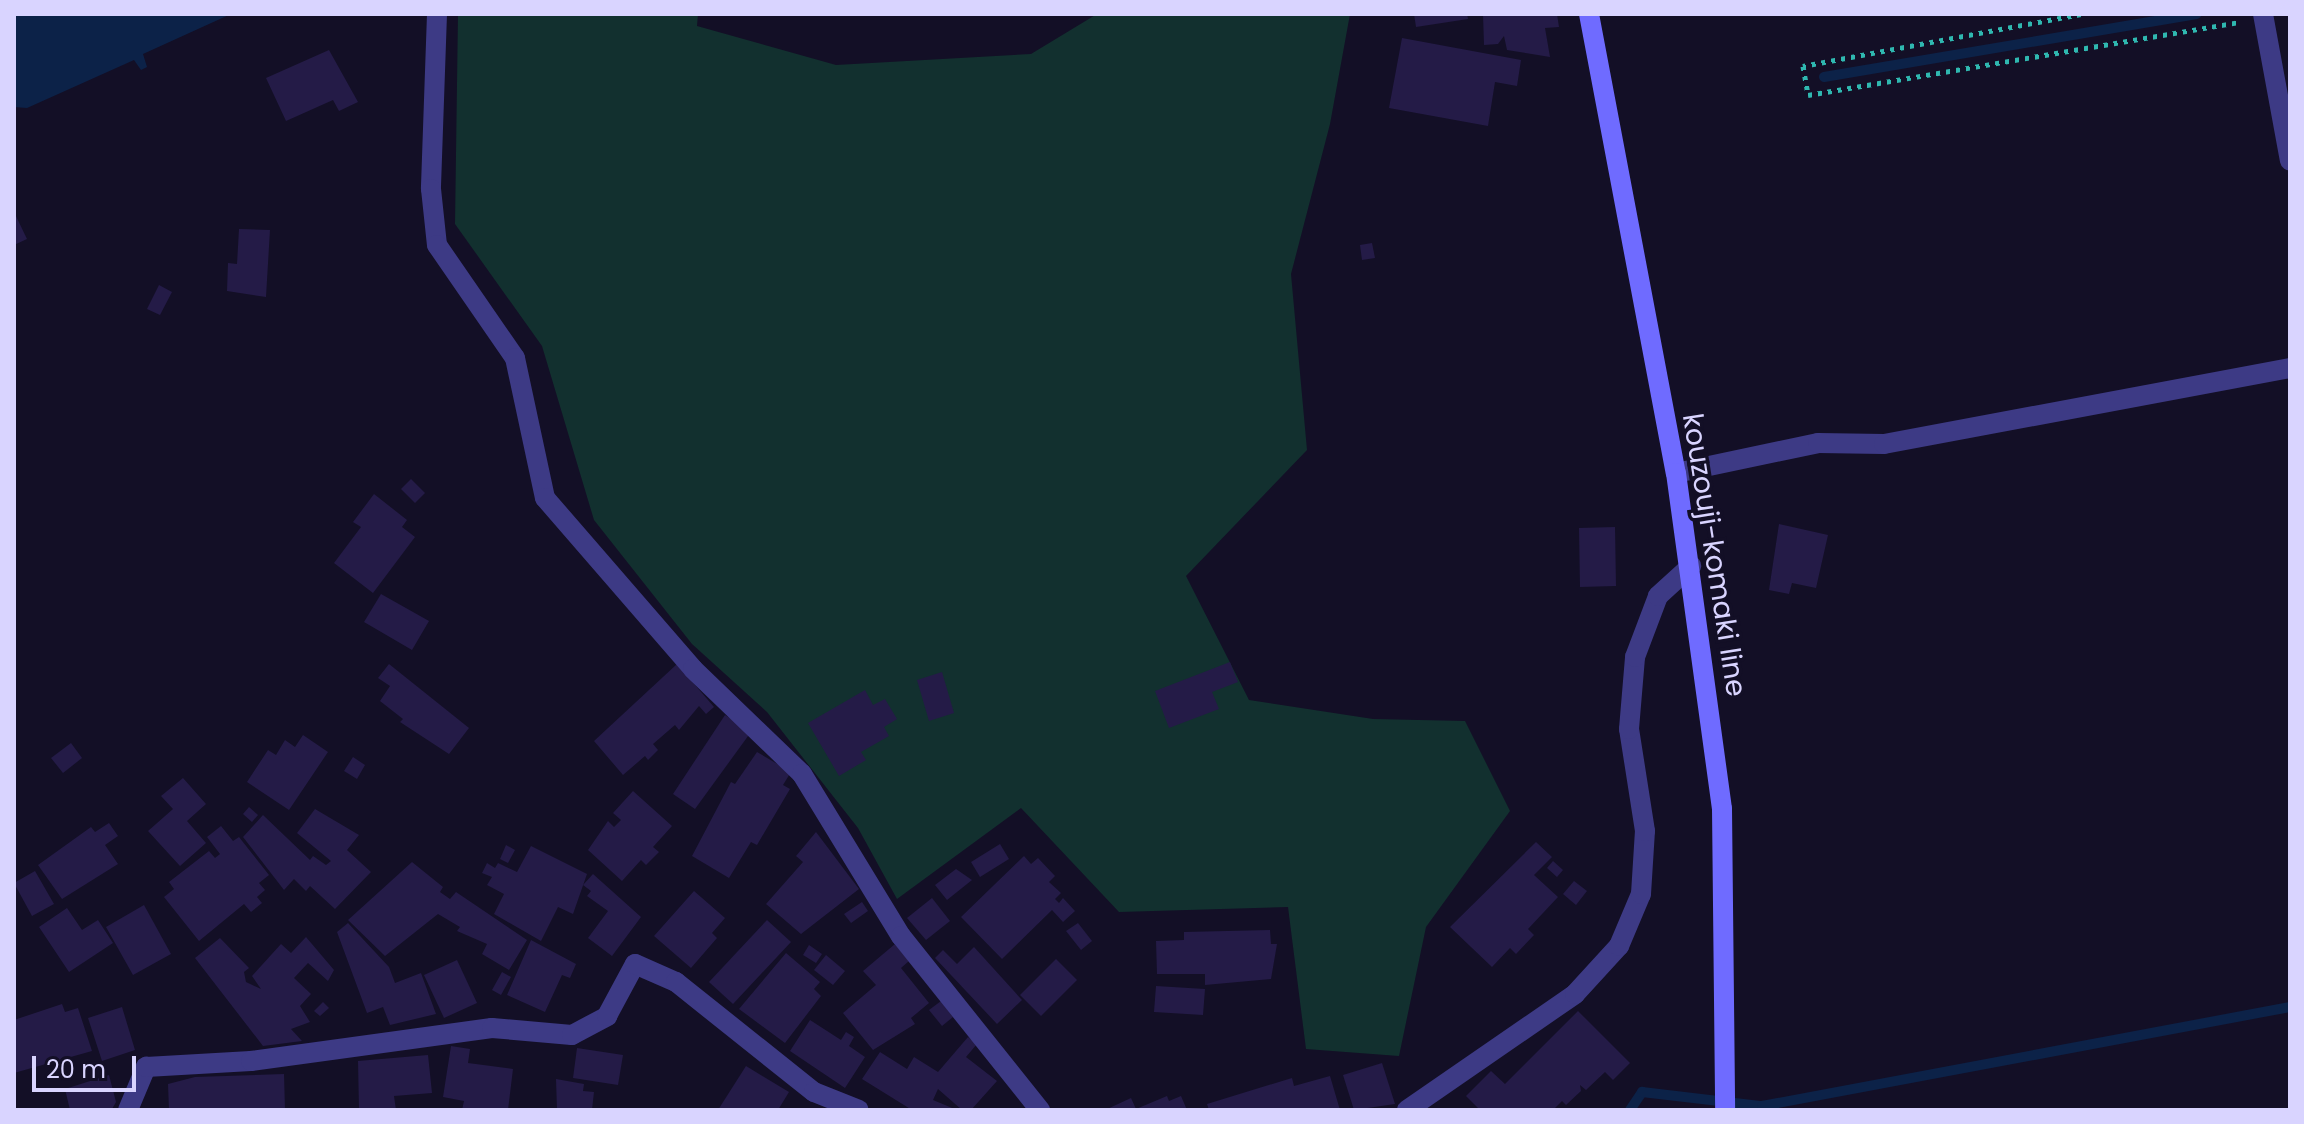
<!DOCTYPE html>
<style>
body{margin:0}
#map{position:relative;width:2304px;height:1124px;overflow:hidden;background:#130f26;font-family:Poppins,sans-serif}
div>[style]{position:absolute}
.green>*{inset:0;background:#12302f}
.water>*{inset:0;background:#0c2248}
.stream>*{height:10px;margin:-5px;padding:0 5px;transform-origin:5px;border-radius:5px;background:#0c2248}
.building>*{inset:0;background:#241b47}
.path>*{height:5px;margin-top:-2.5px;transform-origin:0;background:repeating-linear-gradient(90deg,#2fb8b0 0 4px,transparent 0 10px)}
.street>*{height:20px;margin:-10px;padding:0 10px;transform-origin:10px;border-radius:10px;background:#3d3a85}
.secondary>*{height:20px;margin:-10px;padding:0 10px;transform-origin:10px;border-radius:10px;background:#6f6bff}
span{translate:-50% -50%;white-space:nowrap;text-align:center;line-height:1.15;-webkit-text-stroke:7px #130f26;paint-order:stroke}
.street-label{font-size:28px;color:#d9d4ff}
.frame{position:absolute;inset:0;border:16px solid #d9d4ff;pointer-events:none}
.scale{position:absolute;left:32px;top:1056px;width:104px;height:36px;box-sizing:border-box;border:4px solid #d9d4ff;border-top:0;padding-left:10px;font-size:24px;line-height:28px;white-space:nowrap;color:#d9d4ff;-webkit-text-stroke:6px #130f26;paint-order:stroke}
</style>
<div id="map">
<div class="green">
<i style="clip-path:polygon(458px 14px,698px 14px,697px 26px,836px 65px,1031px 54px,1097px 14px,1350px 14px,1330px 124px,1291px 274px,1307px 450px,1186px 576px,1249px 700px,1373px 719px,1465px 721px,1510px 811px,1426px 927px,1399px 1056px,1306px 1049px,1288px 907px,1119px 912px,1021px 808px,897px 899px,858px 828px,767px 712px,692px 644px,594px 520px,542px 346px,455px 224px)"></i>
</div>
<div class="water">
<i style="clip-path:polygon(14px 14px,231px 14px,143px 54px,147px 67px,141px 70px,134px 60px,27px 108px,14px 107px)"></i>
</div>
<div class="stream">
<i style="left:1824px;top:77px;width:378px;rotate:-9.6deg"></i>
<i style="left:1630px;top:1110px;width:22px;rotate:-56deg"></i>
<i style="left:1642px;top:1092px;width:121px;rotate:6.7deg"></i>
<i style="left:1762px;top:1106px;width:537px;rotate:-10.62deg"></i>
</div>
<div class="building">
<i style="clip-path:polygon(1414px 14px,1467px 14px,1468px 19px,1416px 27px)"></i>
<i style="clip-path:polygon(1483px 14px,1557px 14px,1559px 27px,1545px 28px,1550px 57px,1507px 50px,1504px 36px,1498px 44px,1484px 45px)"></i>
<i style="clip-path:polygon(1402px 38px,1521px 60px,1517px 86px,1495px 82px,1488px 126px,1389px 108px)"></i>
<i style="clip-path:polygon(329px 50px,358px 102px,339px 111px,333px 100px,286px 121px,266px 78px)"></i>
<i style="clip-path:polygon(14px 212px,27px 239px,14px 245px)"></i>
<i style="clip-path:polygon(239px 229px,270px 230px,266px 297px,227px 291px,228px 263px,237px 264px)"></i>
<i style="clip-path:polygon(1372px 243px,1375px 258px,1362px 260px,1360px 245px)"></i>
<i style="clip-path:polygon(159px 285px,172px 292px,160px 315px,147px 309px)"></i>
<i style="clip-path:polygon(411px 479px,425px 493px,415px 503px,401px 489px)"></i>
<i style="clip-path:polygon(374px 494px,407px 520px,402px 527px,415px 537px,373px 593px,334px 563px,361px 527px,353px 522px)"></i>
<i style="clip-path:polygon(1779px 524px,1828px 535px,1816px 588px,1792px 583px,1789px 594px,1769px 590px)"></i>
<i style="clip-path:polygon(1615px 527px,1616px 586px,1580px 587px,1579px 528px)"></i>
<i style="clip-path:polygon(381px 594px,429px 621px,412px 650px,364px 622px)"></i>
<i style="clip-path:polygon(1230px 662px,1238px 682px,1212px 692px,1219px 709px,1169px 728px,1155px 691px)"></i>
<i style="clip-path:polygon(389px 664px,469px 728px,449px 754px,400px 722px,403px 719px,380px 701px,390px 686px,378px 678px)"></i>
<i style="clip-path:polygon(677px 664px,714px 707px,706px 714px,699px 706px,679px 730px,675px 725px,653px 744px,658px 750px,648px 760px,645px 756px,623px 775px,594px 741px)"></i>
<i style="clip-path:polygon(942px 672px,954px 713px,929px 721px,917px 680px)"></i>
<i style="clip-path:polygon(865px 690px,873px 705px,885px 699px,897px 719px,884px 727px,889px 736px,861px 752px,866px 760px,839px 776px,808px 723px)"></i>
<i style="clip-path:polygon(725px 715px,751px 732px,695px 809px,673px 794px)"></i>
<i style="clip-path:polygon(303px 735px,328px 752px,289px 810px,247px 782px,268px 750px,276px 755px,285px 740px,295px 747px)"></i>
<i style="clip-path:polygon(71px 743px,82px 758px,63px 773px,51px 758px)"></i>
<i style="clip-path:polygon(757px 752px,791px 772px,783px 785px,790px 789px,757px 845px,751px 842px,729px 878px,692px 856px,731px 782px,735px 784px)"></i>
<i style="clip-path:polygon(353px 757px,365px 765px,357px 779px,344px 771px)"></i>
<i style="clip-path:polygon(183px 778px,206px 804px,187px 821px,206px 843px,180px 866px,148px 831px,173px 809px,161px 796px)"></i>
<i style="clip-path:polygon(633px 791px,672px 826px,653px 847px,659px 852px,646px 865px,641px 860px,622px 881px,588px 850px,608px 821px,614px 827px,621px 820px,613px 813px)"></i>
<i style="clip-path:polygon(249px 807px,258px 815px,252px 822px,243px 814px)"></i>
<i style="clip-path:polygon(315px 809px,359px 835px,347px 850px,371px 872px,335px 909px,310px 886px,306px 891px,294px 879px,284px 890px,243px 837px,263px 815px,310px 860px,313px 856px,326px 865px,331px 861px,297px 833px)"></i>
<i style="clip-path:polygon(109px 823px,118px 836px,105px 845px,118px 864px,62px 899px,38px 865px,91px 827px,95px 832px)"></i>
<i style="clip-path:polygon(221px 826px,233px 841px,239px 837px,269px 875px,259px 883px,265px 890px,257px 897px,262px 903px,251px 912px,244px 904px,199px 941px,164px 897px,174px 889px,169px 882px,209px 851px,215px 858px,220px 854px,207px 837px)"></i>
<i style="clip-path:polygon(816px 832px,859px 889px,801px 934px,766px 904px,803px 862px,796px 856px)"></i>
<i style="clip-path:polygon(1536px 842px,1552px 857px,1534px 875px,1558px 897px,1528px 929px,1534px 935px,1516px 954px,1510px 948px,1492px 967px,1450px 927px)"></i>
<i style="clip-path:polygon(1000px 844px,1009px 859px,980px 877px,971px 862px)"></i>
<i style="clip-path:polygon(506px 845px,515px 850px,508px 863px,500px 859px)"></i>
<i style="clip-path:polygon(531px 846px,587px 874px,573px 914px,558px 907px,541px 941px,494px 914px,504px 894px,487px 885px,492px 877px,482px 873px,487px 863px,495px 868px,498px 863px,517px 872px)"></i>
<i style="clip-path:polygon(1024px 856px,1031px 864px,1038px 858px,1055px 876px,1049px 882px,1061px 893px,1055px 899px,1059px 903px,1063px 898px,1075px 911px,1063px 922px,1052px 910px,1002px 959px,961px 917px)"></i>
<i style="clip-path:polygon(1553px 861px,1563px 870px,1557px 877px,1547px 868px)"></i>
<i style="clip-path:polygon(412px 862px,443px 887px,440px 892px,450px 899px,456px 892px,527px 940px,509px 970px,482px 954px,487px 944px,457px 931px,460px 927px,438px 914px,385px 956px,348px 920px)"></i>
<i style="clip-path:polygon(956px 869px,972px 880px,947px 900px,935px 885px)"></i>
<i style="clip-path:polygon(35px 871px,54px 904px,32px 916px,14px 883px)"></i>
<i style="clip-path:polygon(593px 874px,641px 917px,612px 956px,588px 938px,608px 911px,587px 896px,591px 891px,583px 885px)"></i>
<i style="clip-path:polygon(1574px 881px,1587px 891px,1576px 905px,1563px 894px)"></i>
<i style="clip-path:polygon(694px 891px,725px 918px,712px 933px,717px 938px,691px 968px,654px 936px)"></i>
<i style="clip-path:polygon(932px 898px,950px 921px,926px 940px,907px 918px)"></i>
<i style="clip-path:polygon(862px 902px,868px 911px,851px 923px,844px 914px)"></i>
<i style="clip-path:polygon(144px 905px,171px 954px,133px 975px,106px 927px)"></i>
<i style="clip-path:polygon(67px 908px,82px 930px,98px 920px,113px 943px,69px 972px,39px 927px)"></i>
<i style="clip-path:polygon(767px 920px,791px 942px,733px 1004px,709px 982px)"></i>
<i style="clip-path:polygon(348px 923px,389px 967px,395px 983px,421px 973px,436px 1014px,390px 1025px,383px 1007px,367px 1013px,337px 932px)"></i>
<i style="clip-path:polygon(1078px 923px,1092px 941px,1081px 950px,1066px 931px)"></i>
<i style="clip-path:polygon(1270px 930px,1271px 944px,1277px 944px,1271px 979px,1205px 985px,1205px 974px,1157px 974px,1156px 941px,1184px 940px,1184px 932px)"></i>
<i style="clip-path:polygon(306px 937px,334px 970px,328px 981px,308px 963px,294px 978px,311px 994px,300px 1006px,310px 1022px,291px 1029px,302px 1041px,263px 1046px,195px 958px,220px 938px,249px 968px,244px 972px,246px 982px,261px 989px,252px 976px,281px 944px,291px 953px)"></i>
<i style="clip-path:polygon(531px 940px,576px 964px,570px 978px,562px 975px,545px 1012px,507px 995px)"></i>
<i style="clip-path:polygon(895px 944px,909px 961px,901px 968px,929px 1003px,911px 1018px,915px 1024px,873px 1050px,843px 1013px,876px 985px,863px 971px)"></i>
<i style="clip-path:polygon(809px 945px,822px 954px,816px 963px,803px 955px)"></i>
<i style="clip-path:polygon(974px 947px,1022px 1000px,997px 1024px,935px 958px,943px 950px,957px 964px)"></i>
<i style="clip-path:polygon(786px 953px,820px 982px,814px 989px,821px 996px,785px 1043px,739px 1009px)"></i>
<i style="clip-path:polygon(826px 955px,845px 971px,833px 985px,814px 970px)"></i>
<i style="clip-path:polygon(1056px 959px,1077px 980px,1041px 1016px,1020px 995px)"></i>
<i style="clip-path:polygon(457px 960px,477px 1003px,444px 1018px,424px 975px)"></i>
<i style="clip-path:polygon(502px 972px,511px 977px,501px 995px,492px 990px)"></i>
<i style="clip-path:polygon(1156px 986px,1205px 989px,1203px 1015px,1154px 1012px)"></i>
<i style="clip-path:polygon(941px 1001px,953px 1017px,942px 1026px,929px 1010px)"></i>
<i style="clip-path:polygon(323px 1002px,329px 1008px,320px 1016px,314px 1011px)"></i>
<i style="clip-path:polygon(62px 1004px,65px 1012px,78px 1008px,92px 1051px,14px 1073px,14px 1020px)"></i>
<i style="clip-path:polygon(122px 1007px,135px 1050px,102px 1061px,88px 1018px)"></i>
<i style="clip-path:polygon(1578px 1011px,1630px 1063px,1613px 1080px,1605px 1072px,1586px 1090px,1580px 1085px,1581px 1091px,1566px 1105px,1562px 1101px,1553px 1110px,1480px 1110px,1466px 1096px,1491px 1071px,1505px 1084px)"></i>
<i style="clip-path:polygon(810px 1020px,841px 1040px,846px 1032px,854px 1037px,849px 1046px,865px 1057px,845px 1088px,790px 1051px)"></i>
<i style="clip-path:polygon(968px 1037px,977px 1044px,966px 1057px,997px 1081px,971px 1110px,962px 1110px,938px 1089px,933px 1100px,957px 1110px,912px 1110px,862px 1079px,880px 1052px,907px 1069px,914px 1057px,938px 1072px)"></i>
<i style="clip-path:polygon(451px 1046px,470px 1049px,468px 1063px,513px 1069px,508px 1110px,462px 1110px,464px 1101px,443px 1097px)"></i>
<i style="clip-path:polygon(577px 1048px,623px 1055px,618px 1085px,573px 1078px)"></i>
<i style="clip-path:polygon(428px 1055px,432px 1093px,394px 1096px,396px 1110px,359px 1110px,358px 1061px)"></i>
<i style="clip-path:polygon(1382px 1063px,1395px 1104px,1354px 1110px,1343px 1075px)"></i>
<i style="clip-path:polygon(746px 1066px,789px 1092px,778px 1110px,718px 1110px)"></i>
<i style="clip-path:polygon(284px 1074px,285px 1110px,169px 1110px,168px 1084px,195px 1077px)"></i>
<i style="clip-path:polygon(109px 1075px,116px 1102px,112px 1109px,70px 1110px,65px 1089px)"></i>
<i style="clip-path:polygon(1330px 1076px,1340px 1110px,1209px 1110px,1207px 1104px,1292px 1078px,1294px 1086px)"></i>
<i style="clip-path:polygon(556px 1079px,584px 1084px,583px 1091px,594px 1092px,592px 1110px,557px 1110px)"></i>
<i style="clip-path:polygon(1167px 1096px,1169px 1101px,1181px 1096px,1187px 1110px,1105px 1110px,1131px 1098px,1136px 1109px)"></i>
</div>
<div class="path">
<i style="left:2081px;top:14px;width:283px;rotate:169.4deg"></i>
<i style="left:1803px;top:66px;width:29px;rotate:80deg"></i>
<i style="left:1808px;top:95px;width:437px;rotate:-9.6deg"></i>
</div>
<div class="street">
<i style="left:437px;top:14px;width:175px;rotate:92deg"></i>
<i style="left:431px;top:189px;width:56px;rotate:83.9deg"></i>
<i style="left:437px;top:245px;width:137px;rotate:55.4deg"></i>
<i style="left:515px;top:358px;width:143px;rotate:77.9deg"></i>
<i style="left:545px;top:498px;width:226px;rotate:49.1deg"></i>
<i style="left:693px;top:669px;width:151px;rotate:43.9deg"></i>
<i style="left:802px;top:774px;width:190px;rotate:58.6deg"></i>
<i style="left:901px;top:936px;width:223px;rotate:51.4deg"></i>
<i style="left:2263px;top:14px;width:149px;rotate:79.6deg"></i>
<i style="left:1676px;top:473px;width:145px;rotate:-11.9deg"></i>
<i style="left:1818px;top:443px;width:66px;rotate:0.9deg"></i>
<i style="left:1884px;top:444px;width:413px;rotate:-10.6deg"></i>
<i style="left:128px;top:1110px;width:47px;rotate:-67.3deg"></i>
<i style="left:146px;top:1067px;width:105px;rotate:-3.3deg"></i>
<i style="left:251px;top:1061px;width:243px;rotate:-7.8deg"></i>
<i style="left:492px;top:1028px;width:80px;rotate:5deg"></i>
<i style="left:572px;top:1035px;width:40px;rotate:-28deg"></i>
<i style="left:607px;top:1016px;width:59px;rotate:-61.7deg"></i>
<i style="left:635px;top:964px;width:45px;rotate:23.7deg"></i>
<i style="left:676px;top:982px;width:176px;rotate:38.6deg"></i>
<i style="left:814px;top:1092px;width:48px;rotate:21.8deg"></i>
<i style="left:1407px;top:1110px;width:204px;rotate:-34.6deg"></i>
<i style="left:1575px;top:994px;width:65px;rotate:-47.5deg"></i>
<i style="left:1619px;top:946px;width:56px;rotate:-67.1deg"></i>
<i style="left:1641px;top:894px;width:63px;rotate:-86.4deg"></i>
<i style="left:1645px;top:831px;width:103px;rotate:-98.9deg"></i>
<i style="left:1629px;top:729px;width:72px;rotate:-85.2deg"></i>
<i style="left:1635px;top:657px;width:65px;rotate:-69.3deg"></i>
<i style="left:1658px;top:596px;width:45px;rotate:-42.3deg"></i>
</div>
<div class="secondary">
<i style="left:1589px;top:14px;width:467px;rotate:79.3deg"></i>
<i style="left:1676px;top:473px;width:339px;rotate:82.2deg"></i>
<i style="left:1722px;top:809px;width:301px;rotate:89.4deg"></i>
</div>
<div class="street-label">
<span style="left:1714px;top:555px;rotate:81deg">kouzouji-komaki line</span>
</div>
<div class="frame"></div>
<div class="scale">20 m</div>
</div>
